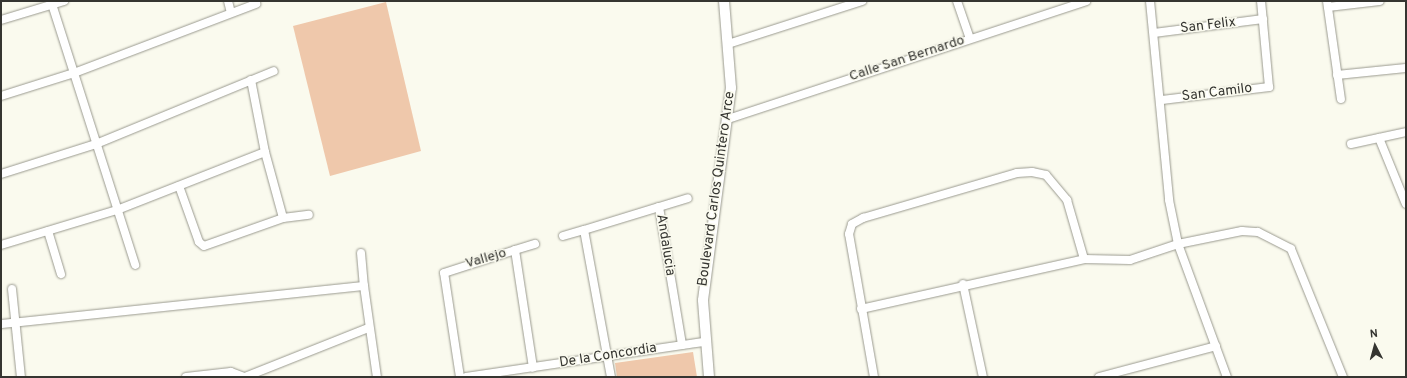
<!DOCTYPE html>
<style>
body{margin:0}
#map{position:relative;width:1407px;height:378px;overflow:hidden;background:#fafaee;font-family:Overpass,sans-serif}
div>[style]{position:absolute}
.green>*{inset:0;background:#efc8ab}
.roads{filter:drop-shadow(0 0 1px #9a9a8f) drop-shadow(0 0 1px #9a9a8f)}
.minor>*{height:8px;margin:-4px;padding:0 4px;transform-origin:4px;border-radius:4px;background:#fff}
.tertiary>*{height:10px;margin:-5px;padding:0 5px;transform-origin:5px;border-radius:5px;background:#fff}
span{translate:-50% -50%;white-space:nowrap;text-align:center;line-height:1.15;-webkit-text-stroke:3px #fafaee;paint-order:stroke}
.street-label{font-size:14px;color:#353531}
.frame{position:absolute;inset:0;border:2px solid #353531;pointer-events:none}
.north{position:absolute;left:1355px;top:326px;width:40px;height:40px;-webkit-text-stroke:3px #fafaee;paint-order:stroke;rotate:354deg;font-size:11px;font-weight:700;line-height:16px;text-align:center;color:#353531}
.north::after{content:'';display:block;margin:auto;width:14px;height:18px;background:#353531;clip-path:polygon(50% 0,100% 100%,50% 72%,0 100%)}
</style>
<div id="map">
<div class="green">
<i style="clip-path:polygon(386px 2px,421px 151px,330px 176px,293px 26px)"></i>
<i style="clip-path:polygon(693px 352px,697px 377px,617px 377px,615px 363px)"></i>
</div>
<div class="roads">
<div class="minor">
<i style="left:51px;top:1px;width:277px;rotate:72.3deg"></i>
<i style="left:228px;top:1px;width:12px;rotate:76deg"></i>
<i style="left:957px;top:1px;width:39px;rotate:71deg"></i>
<i style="left:1150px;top:1px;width:200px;rotate:84.5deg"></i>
<i style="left:1169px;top:200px;width:45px;rotate:78.4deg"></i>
<i style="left:1178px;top:244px;width:142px;rotate:69.8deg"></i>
<i style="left:1327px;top:1px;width:99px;rotate:81.9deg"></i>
<i style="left:1328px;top:7px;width:52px;rotate:-6.6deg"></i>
<i style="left:1px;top:20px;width:66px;rotate:-16.8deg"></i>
<i style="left:1154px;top:33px;width:110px;rotate:-7.3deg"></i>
<i style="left:728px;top:44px;width:141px;rotate:-17.8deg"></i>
<i style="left:1337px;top:75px;width:69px;rotate:-5.8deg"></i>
<i style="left:251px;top:80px;width:73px;rotate:79deg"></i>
<i style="left:265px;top:152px;width:68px;rotate:74.7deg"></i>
<i style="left:1px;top:96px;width:77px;rotate:-17.5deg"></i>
<i style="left:74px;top:73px;width:195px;rotate:-20.8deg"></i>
<i style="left:1162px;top:100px;width:108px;rotate:-6.9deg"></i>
<i style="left:1269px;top:87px;width:86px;rotate:-95.3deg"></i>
<i style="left:728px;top:119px;width:377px;rotate:-18.2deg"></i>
<i style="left:1379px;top:138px;width:71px;rotate:67.8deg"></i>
<i style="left:1351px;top:144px;width:56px;rotate:-12.3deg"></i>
<i style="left:1px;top:174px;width:100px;rotate:-17.5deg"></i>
<i style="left:96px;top:144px;width:192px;rotate:-22.3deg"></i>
<i style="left:179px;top:186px;width:59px;rotate:70.3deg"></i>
<i style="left:199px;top:242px;width:6px;rotate:39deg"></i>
<i style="left:204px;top:246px;width:84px;rotate:-19.5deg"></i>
<i style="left:283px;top:218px;width:26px;rotate:-7deg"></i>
<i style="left:659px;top:207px;width:30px;rotate:-17deg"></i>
<i style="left:48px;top:231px;width:45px;rotate:73.2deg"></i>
<i style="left:563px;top:236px;width:22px;rotate:-16deg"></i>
<i style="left:1px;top:245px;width:121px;rotate:-16.8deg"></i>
<i style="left:117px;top:210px;width:159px;rotate:-21.4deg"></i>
<i style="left:515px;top:250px;width:21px;rotate:-17deg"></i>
<i style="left:361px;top:253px;width:33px;rotate:85deg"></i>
<i style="left:963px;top:284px;width:95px;rotate:77.9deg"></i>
<i style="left:12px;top:289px;width:88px;rotate:84.2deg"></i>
<i style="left:861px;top:309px;width:229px;rotate:-12.6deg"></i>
<i style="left:1084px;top:259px;width:46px;rotate:1.2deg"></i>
<i style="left:1130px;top:260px;width:51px;rotate:-18.4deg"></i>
<i style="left:1178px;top:244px;width:65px;rotate:-11.5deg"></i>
<i style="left:1242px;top:231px;width:16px;rotate:4deg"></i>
<i style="left:1258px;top:232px;width:37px;rotate:27deg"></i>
<i style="left:1291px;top:249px;width:138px;rotate:67.9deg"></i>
<i style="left:1px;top:324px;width:365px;rotate:-6deg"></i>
<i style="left:364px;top:286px;width:92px;rotate:81.9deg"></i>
<i style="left:186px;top:377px;width:45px;rotate:-6.3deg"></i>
<i style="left:231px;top:372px;width:14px;rotate:21deg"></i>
<i style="left:245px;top:377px;width:132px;rotate:-21.7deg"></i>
<i style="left:460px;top:377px;width:105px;rotate:-98.7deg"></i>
<i style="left:444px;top:273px;width:75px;rotate:-17.9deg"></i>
<i style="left:515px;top:250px;width:119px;rotate:81.3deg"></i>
<i style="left:466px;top:377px;width:240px;rotate:-8.4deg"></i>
<i style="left:611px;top:377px;width:149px;rotate:-100.4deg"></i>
<i style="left:584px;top:230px;width:78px;rotate:-17deg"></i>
<i style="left:659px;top:207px;width:140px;rotate:80.5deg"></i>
<i style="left:874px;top:377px;width:145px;rotate:-99.9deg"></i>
<i style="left:849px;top:234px;width:10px;rotate:-73deg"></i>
<i style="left:852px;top:224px;width:13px;rotate:-29deg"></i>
<i style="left:863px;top:218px;width:160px;rotate:-16.3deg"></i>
<i style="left:1017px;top:173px;width:15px;rotate:-4deg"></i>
<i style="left:1032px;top:172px;width:14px;rotate:12deg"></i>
<i style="left:1046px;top:175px;width:33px;rotate:50deg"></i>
<i style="left:1067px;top:200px;width:61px;rotate:73.9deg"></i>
<i style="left:1099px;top:377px;width:121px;rotate:-14.8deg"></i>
</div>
<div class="tertiary">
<i style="left:709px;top:377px;width:77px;rotate:-94.5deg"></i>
<i style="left:703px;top:300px;width:214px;rotate:-82.5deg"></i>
<i style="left:731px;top:88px;width:87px;rotate:-94.6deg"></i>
</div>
</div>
<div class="street-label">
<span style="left:1208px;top:26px;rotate:-7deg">San Felix</span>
<span style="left:907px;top:59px;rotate:-18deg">Calle San Bernardo</span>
<span style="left:1217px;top:93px;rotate:-7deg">San Camilo</span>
<span style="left:717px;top:189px;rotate:-82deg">Boulevard Carlos Quintero Arce</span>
<span style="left:665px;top:245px;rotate:81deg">Andalucia</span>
<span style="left:486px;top:259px;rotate:-16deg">Vallejo</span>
<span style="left:608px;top:356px;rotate:-9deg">De la Concordia</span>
</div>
<div class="frame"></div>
<div class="north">N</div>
</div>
